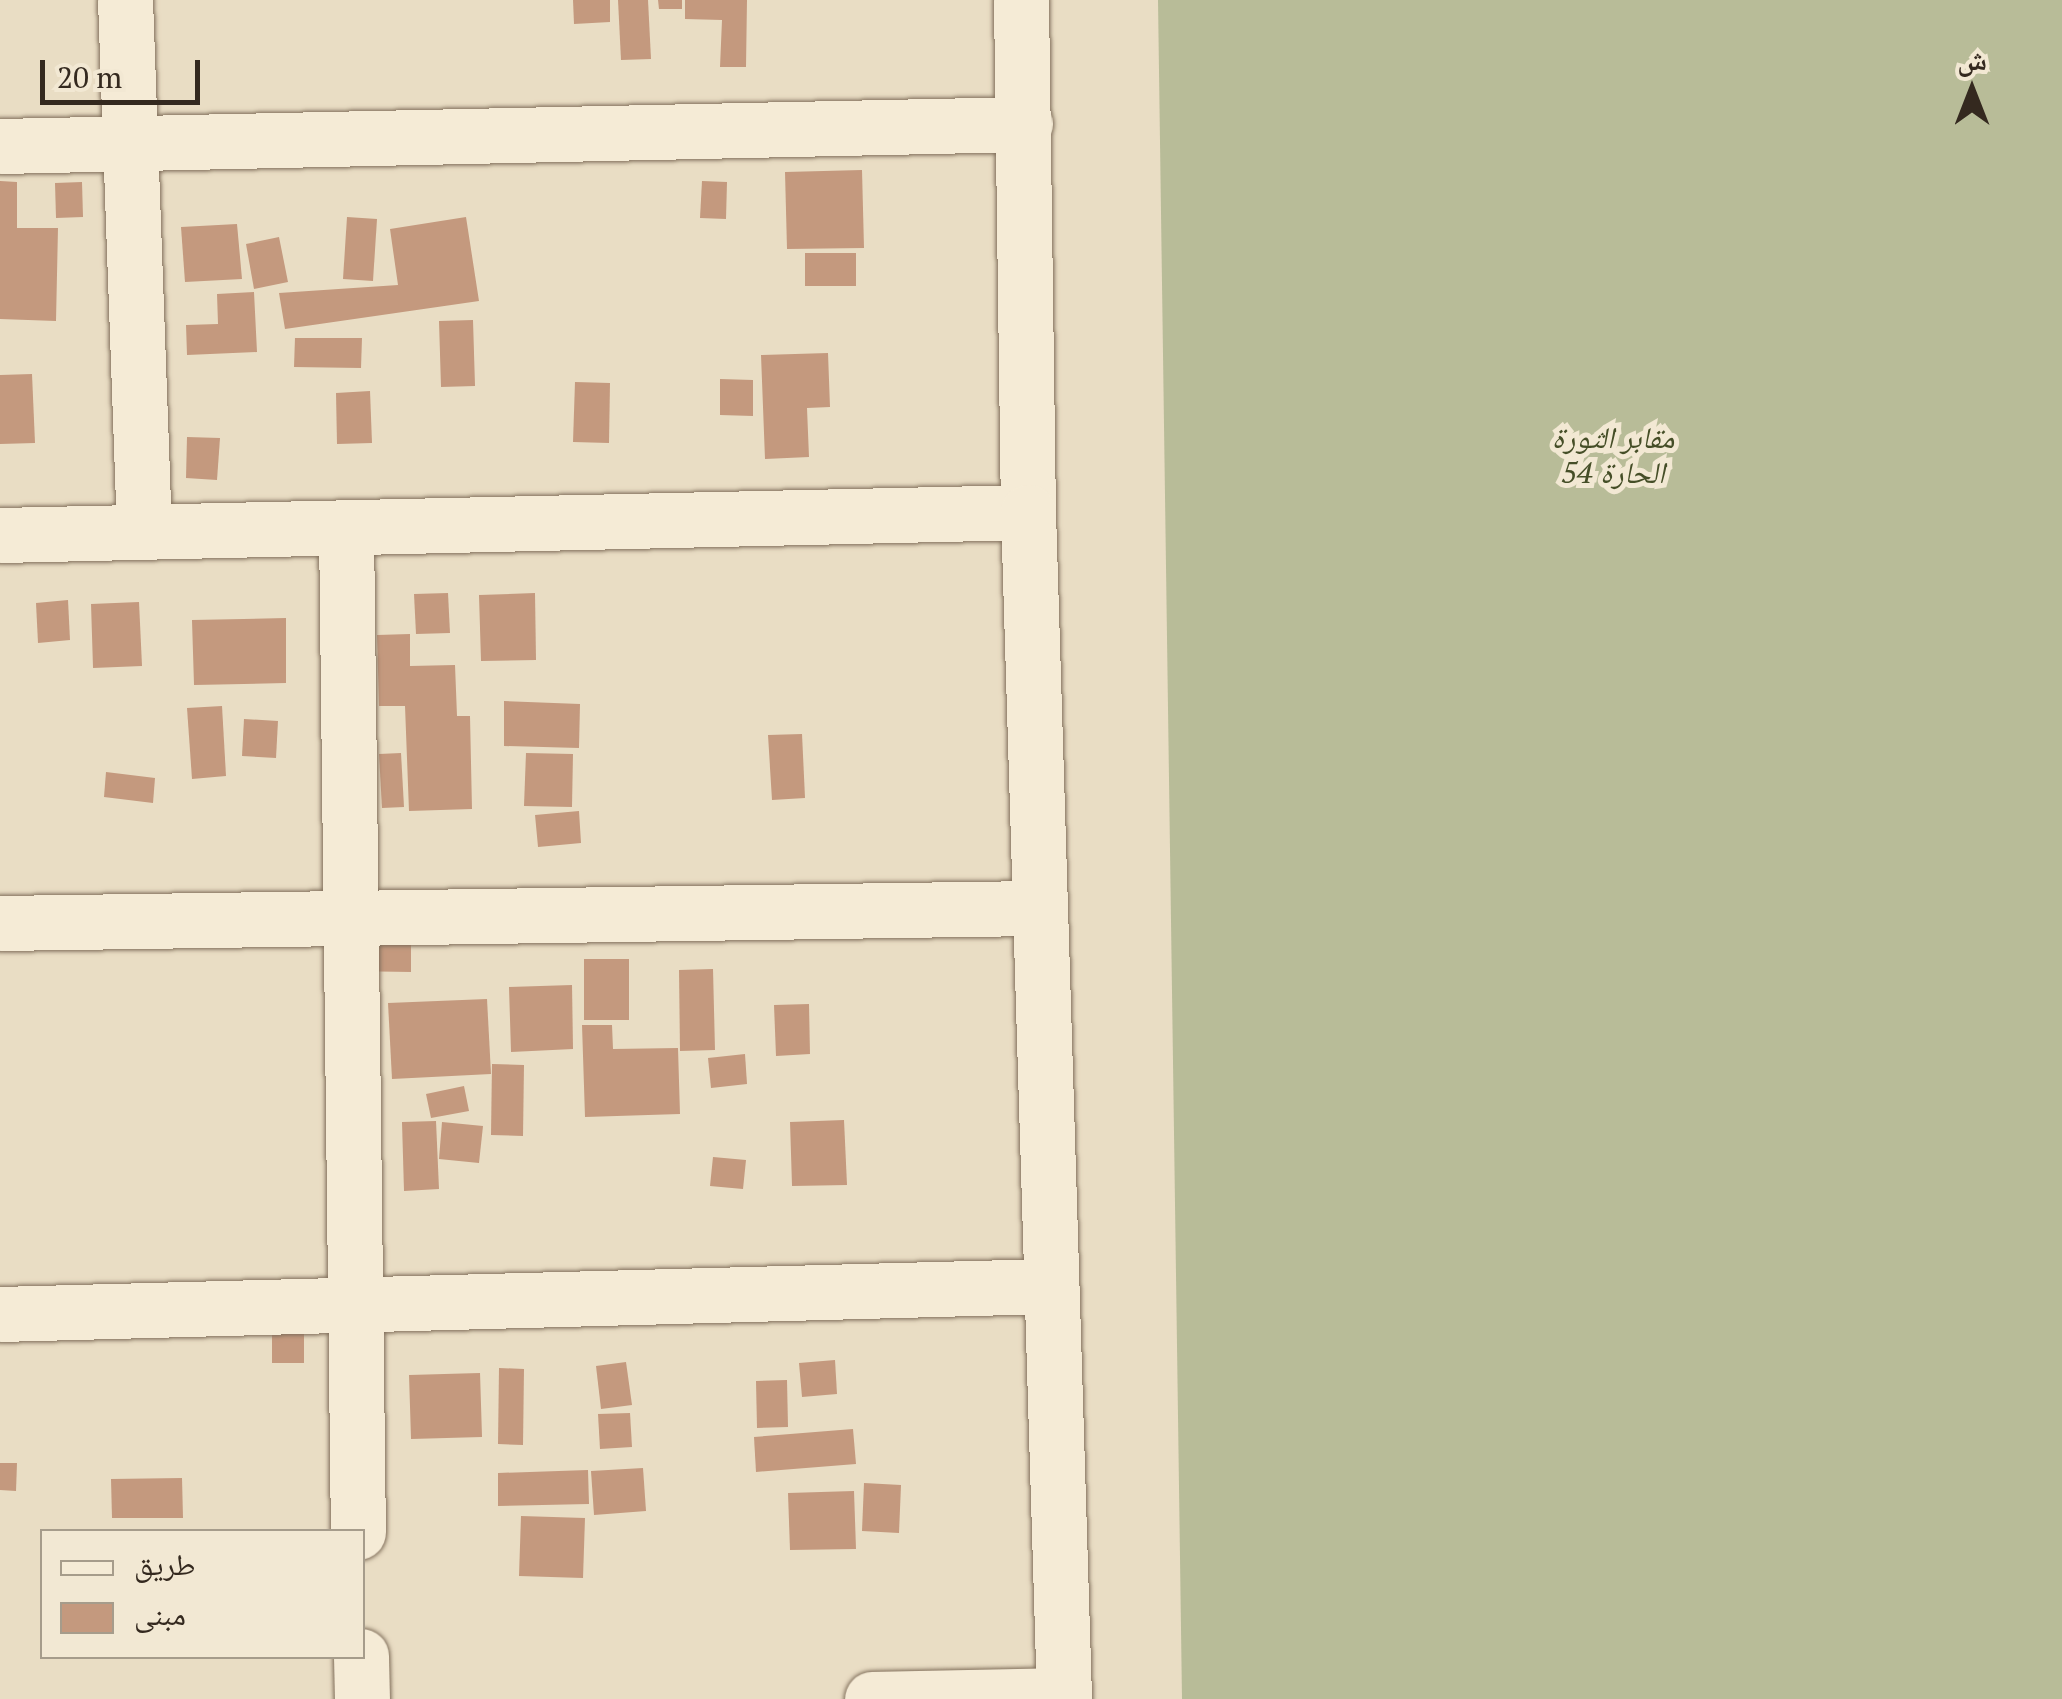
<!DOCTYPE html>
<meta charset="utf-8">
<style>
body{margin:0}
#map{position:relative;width:2062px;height:1699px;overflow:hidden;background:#e9ddc4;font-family:"PT Serif","Noto Naskh Arabic",serif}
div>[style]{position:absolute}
.cemetery>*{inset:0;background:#b8bc98}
.building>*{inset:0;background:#c4997e}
.roads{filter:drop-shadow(0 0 2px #82705c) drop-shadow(0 0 2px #82705c)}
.minor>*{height:55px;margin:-27.5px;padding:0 27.5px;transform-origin:27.5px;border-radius:27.5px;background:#f5ebd6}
.secondary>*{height:55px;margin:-27.5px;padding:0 27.5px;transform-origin:27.5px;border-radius:27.5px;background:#f5ebd6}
span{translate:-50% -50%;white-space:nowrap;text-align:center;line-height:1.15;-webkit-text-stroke:10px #f2e8d3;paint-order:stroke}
.park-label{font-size:30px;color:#454e27;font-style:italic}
.legend{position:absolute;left:40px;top:1529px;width:325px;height:130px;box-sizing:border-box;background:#f2e8d3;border:2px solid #a69c8b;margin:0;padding:12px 18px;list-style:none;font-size:30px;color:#34291f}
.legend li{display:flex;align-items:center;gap:20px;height:50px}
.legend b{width:50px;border:2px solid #a69c8b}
.north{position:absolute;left:1922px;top:40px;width:100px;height:100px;-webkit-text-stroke:8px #f2e8d3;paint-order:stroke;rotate:0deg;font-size:28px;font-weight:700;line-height:40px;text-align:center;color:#34291f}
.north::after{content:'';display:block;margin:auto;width:35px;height:45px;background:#34291f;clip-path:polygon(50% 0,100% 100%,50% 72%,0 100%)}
.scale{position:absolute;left:40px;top:60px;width:160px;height:45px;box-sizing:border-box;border:5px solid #34291f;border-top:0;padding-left:12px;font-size:30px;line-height:35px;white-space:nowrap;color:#34291f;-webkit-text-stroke:8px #f2e8d3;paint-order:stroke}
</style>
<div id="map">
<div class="cemetery">
<i style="clip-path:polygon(1158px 0,2062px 0,2062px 1699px,1182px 1699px)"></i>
</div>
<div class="building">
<i style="clip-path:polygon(573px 0,610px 0,610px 22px,574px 24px)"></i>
<i style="clip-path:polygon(618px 0,648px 0,651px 59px,621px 60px)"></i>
<i style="clip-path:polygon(658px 0,682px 0,682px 9px,659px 9px)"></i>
<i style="clip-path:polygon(685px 0,747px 0,746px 67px,720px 67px,722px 20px,685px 19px)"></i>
<i style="clip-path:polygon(862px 170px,864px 248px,787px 249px,785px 172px)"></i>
<i style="clip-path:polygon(0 181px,17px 182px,17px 228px,58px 228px,56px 321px,0 319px)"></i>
<i style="clip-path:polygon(702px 181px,727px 182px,726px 219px,700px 218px)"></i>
<i style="clip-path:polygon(82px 182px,83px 217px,56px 218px,55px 183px)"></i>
<i style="clip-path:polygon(347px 217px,377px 219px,373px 281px,343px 279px)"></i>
<i style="clip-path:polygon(466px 217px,479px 301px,285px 329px,279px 293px,398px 285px,390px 229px)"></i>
<i style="clip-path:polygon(237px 224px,242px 279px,185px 282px,181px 227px)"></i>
<i style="clip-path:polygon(279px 237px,288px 282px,254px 289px,246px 244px)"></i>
<i style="clip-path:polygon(805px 253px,856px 253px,856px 286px,805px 286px)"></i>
<i style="clip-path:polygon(254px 292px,257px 352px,187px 355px,186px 325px,218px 324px,217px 294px)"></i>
<i style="clip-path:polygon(473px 320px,475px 386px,441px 387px,439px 321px)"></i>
<i style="clip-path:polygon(295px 338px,362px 338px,361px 368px,294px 367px)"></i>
<i style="clip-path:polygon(828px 353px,830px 407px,807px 408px,809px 457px,765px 459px,761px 355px)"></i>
<i style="clip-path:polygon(32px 374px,35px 443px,0 444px,0 375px)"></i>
<i style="clip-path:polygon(720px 379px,753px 380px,753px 416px,720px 415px)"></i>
<i style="clip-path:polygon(575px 382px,610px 383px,609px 443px,573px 442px)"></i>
<i style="clip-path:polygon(370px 391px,372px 443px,337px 444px,336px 393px)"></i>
<i style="clip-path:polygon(187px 437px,220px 438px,217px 480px,186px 478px)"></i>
<i style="clip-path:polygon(448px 593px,450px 633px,416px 634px,414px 594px)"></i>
<i style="clip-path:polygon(535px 593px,536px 660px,481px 661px,479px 595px)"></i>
<i style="clip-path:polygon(68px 600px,70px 640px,38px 643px,36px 603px)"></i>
<i style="clip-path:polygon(139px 602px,142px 666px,93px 668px,91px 604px)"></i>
<i style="clip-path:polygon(286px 618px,286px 683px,194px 685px,192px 620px)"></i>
<i style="clip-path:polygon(410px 634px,410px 666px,455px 665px,457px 716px,470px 716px,472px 809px,409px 811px,405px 706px,379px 706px,377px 635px)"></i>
<i style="clip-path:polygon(504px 701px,580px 704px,579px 748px,504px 746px)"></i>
<i style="clip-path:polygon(222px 706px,226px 776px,192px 779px,187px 708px)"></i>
<i style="clip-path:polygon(244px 719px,278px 721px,276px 758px,242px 756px)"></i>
<i style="clip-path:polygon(802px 734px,805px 798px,772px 800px,768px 735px)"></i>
<i style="clip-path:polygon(401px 753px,404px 807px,382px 808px,379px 754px)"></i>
<i style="clip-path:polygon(526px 753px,573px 754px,572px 807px,524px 806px)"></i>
<i style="clip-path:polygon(106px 772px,155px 778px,153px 803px,104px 797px)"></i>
<i style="clip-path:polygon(579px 811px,581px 843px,538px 847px,535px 815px)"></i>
<i style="clip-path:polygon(347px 925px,411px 926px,411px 972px,347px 971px)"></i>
<i style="clip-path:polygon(584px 959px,629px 959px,629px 1020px,584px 1020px)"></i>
<i style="clip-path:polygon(713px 969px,715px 1050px,680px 1051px,679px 970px)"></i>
<i style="clip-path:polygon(572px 985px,573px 1049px,511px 1052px,509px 987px)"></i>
<i style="clip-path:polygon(487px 999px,491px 1074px,392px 1079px,388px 1003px)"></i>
<i style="clip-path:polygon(809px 1004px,810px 1054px,776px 1056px,774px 1005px)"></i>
<i style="clip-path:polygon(582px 1025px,612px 1025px,613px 1049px,678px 1048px,680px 1114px,585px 1117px)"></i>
<i style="clip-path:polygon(745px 1054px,747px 1084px,711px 1088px,708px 1058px)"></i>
<i style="clip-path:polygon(492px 1064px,524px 1065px,523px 1136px,491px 1135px)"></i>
<i style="clip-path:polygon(464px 1086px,469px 1111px,431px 1118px,426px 1094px)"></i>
<i style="clip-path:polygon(844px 1120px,847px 1185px,792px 1186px,790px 1122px)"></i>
<i style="clip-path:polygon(436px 1121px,439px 1189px,404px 1191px,402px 1122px)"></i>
<i style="clip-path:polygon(442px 1122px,483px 1126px,479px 1163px,439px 1159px)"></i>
<i style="clip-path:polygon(713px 1157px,746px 1160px,743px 1189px,710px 1186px)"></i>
<i style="clip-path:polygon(272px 1333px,304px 1333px,304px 1363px,272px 1363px)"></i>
<i style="clip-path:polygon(835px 1360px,837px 1394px,802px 1397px,799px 1363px)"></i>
<i style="clip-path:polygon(626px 1362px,632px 1405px,601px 1409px,596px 1366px)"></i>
<i style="clip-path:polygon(499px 1368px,524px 1369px,523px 1445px,498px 1444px)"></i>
<i style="clip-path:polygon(480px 1373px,482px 1437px,411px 1439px,409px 1375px)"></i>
<i style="clip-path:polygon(787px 1380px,788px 1427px,757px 1428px,756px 1381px)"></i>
<i style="clip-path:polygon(630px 1413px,632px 1447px,600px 1449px,598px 1414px)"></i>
<i style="clip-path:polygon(853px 1429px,856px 1464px,756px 1472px,754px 1437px)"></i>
<i style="clip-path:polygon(0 1463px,17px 1463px,16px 1491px,0 1490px)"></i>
<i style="clip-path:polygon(643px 1468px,646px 1511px,594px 1515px,591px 1471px)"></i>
<i style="clip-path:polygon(588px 1470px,589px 1504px,498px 1506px,498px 1473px)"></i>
<i style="clip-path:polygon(182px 1478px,183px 1518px,112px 1518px,111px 1479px)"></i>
<i style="clip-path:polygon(864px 1483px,901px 1485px,899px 1533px,862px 1531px)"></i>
<i style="clip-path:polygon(854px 1491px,856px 1549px,790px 1550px,788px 1493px)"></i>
<i style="clip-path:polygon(521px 1516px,585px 1518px,583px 1578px,519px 1576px)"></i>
</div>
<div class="roads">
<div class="minor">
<i style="left:125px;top:0;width:532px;rotate:87.95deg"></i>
<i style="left:0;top:146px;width:1025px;rotate:-1.23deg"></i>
<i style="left:346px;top:527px;width:1005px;rotate:89.32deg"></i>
<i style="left:0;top:535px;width:1028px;rotate:-1.28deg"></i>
<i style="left:0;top:923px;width:1040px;rotate:-0.83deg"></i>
<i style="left:0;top:1314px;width:1050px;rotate:-1.53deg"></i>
<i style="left:361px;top:1656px;width:43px;rotate:88.7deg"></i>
<i style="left:872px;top:1699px;width:192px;rotate:-1.2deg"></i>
</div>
<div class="secondary">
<i style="left:1021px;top:0;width:512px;rotate:89.22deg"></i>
<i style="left:1028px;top:512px;width:1188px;rotate:88.26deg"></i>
</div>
</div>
<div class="park-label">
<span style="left:1613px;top:454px">مقابر الثورة<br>الحارة 54</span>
</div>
<ul class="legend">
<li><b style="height:12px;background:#f5ebd6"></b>طريق</li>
<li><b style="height:28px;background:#c4997e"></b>مبنى</li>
</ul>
<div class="north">ش</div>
<div class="scale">20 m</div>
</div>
